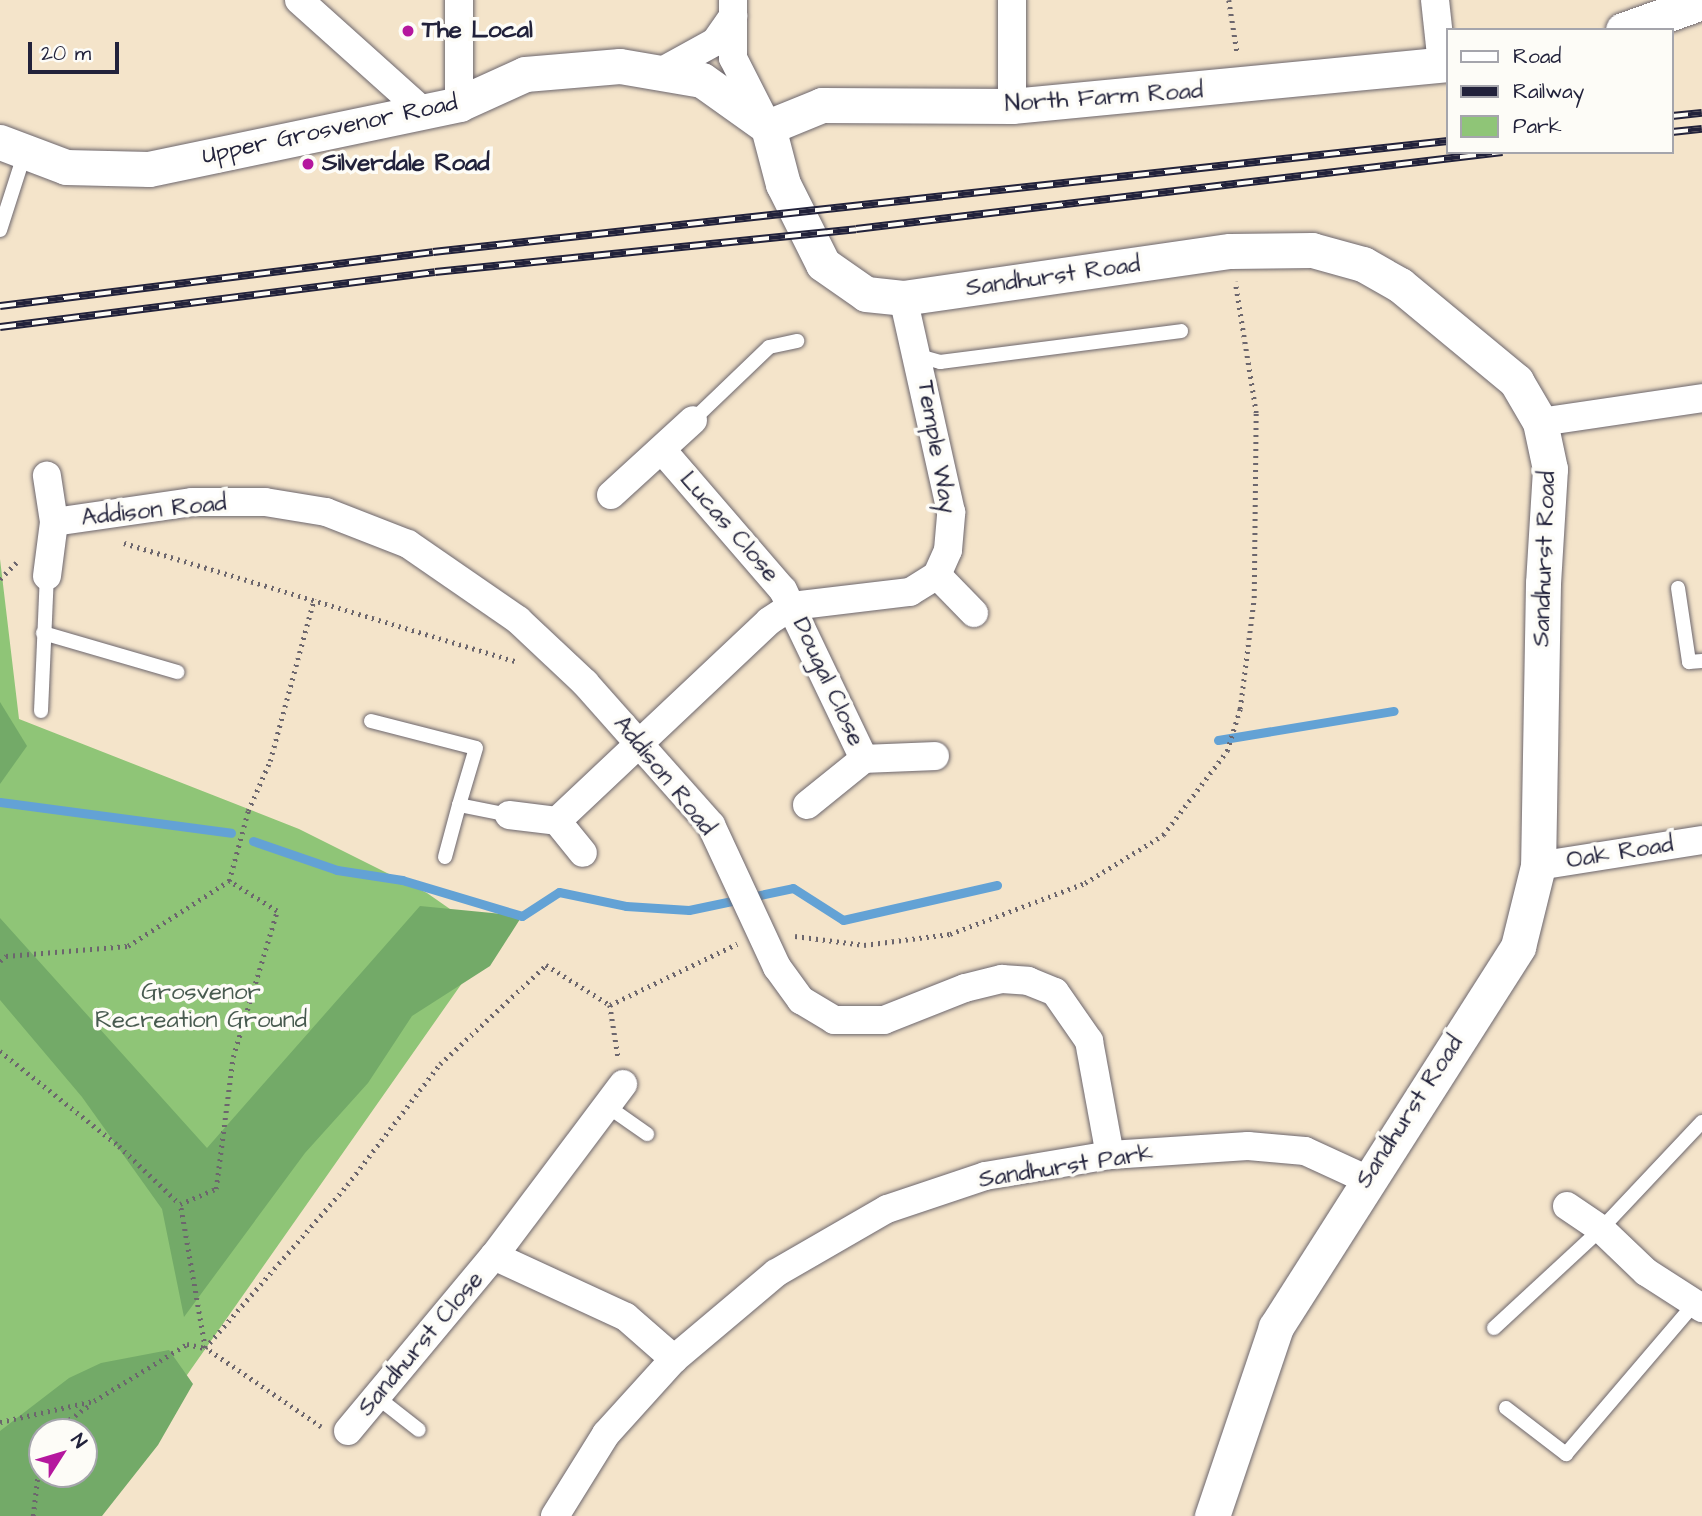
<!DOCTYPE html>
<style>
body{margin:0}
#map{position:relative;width:1702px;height:1516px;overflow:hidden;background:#f4e4ca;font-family:"Architects Daughter",sans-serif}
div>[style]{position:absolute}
.green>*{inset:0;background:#8fc577}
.forest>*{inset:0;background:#73aa68}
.stream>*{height:9px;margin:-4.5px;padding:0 4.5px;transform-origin:4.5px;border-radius:4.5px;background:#63a2d5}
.path>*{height:4.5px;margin-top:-2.25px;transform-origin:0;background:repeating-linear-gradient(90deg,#6c666d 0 2px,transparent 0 7px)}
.roads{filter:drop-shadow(0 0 2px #6c666d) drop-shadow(0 0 2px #6c666d)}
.service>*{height:14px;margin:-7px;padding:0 7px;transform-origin:7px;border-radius:7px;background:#fff}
.minor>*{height:28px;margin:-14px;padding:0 14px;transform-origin:14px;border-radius:14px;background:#fff}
.tertiary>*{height:35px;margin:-17.5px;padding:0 17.5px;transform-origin:17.5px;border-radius:17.5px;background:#fff}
.rail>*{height:8px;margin-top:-4px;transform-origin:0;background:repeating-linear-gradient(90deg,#fdfcf7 0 16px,#22223b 0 32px);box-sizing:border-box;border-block:2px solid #22223b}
.dots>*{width:19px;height:19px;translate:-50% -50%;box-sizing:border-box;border:4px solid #fdfcf7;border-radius:50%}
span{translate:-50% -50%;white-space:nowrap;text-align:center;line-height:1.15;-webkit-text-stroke:7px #fdfcf7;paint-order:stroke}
.poi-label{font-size:24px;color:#22223b;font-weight:700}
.left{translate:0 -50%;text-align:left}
.street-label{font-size:24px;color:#22223b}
.park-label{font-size:24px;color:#485b50}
.legend{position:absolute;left:1446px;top:28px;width:228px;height:126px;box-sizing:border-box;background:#fdfcf7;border:2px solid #a5a5ac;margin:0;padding:9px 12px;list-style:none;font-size:21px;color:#22223b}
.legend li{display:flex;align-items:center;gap:14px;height:35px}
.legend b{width:35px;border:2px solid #a5a5ac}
.north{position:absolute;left:28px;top:1418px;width:70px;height:70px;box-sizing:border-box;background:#fdfcf7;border:2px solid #a5a5ac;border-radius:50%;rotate:53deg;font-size:19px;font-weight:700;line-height:28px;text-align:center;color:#22223b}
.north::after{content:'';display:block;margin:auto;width:24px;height:32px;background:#b5179e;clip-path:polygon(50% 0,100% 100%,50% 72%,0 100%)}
.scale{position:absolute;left:28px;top:42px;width:91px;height:32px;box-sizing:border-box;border:4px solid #22223b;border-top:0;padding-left:9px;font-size:21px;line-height:24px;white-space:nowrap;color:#22223b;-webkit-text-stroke:5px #fdfcf7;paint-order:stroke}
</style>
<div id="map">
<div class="green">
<i style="clip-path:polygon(evenodd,0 559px,19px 719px,299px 829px,427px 893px,493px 939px,88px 1516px,0 1516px,0 559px,42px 1432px,84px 1432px,84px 1474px,42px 1474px,42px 1432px)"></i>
</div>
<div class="forest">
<i style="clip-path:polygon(0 702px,27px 746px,0 784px)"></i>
<i style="clip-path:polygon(420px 906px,522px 916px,490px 966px,412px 1016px,368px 1083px,305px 1153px,184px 1317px,162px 1209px,82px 1097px,0 1000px,0 918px,207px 1148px)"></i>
<i style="clip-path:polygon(evenodd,169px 1350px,193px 1384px,158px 1445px,102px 1516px,0 1516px,0 1431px,69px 1378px,101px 1363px,169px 1350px,84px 1432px,84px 1474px,42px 1474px,42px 1432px,84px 1432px)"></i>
</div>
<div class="stream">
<i style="left:1218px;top:740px;width:178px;rotate:-9.4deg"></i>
<i style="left:0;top:802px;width:233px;rotate:7.6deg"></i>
<i style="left:253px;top:841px;width:89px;rotate:19deg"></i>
<i style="left:337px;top:870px;width:66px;rotate:8.7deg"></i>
<i style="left:402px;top:880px;width:125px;rotate:16.7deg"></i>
<i style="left:522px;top:916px;width:44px;rotate:-33deg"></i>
<i style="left:559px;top:892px;width:68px;rotate:11.8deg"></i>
<i style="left:626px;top:906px;width:63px;rotate:3.6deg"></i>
<i style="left:689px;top:910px;width:106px;rotate:-11.9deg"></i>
<i style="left:793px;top:888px;width:59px;rotate:32.6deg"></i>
<i style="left:843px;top:920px;width:158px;rotate:-12.8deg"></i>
</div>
<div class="path">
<i style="left:1229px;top:0;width:52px;rotate:81.1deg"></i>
<i style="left:124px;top:543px;width:411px;rotate:16.8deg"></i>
<i style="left:0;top:579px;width:27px;rotate:-45deg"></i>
<i style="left:795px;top:936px;width:70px;rotate:7.4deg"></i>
<i style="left:864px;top:945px;width:87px;rotate:-7.3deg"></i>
<i style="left:950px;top:934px;width:144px;rotate:-20.7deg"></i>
<i style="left:1085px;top:883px;width:92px;rotate:-31.6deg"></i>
<i style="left:1163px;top:835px;width:106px;rotate:-52.7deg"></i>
<i style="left:1227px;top:751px;width:44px;rotate:-72.8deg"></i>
<i style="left:1240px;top:709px;width:112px;rotate:-82.8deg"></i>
<i style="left:1254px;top:598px;width:185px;rotate:-89.4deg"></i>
<i style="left:1256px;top:413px;width:133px;rotate:-99.1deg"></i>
<i style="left:0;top:961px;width:8px;rotate:-40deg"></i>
<i style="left:6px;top:956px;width:122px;rotate:-4.7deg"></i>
<i style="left:128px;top:946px;width:120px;rotate:-32.8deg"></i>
<i style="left:610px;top:1005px;width:52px;rotate:81.1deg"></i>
<i style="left:0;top:1051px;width:152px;rotate:38.6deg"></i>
<i style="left:119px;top:1146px;width:84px;rotate:43.6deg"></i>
<i style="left:180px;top:1204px;width:39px;rotate:-23deg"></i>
<i style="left:216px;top:1189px;width:133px;rotate:-82.7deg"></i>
<i style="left:233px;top:1057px;width:152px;rotate:-73.2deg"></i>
<i style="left:277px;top:911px;width:57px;rotate:-148deg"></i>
<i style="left:229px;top:881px;width:73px;rotate:-74.8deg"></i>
<i style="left:248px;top:811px;width:55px;rotate:-66.3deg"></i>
<i style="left:270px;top:761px;width:168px;rotate:-74.8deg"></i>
<i style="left:0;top:1422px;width:96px;rotate:-12.6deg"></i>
<i style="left:94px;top:1401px;width:109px;rotate:-31.5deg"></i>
<i style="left:187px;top:1344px;width:18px;rotate:13deg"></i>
<i style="left:205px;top:1348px;width:146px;rotate:-99.8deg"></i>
<i style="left:321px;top:1427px;width:140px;rotate:-145.7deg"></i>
<i style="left:205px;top:1348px;width:216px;rotate:-48.9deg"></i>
<i style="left:347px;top:1185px;width:153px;rotate:-52.5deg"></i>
<i style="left:440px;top:1064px;width:145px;rotate:-43deg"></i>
<i style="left:546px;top:965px;width:75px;rotate:32deg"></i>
<i style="left:610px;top:1005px;width:141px;rotate:-25.7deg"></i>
<i style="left:52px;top:1432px;width:48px;rotate:-35.7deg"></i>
<i style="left:33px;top:1516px;width:78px;rotate:-83.3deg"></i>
</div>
<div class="roads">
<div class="service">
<i style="left:0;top:230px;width:82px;rotate:-72.2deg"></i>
<i style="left:919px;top:356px;width:22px;rotate:16deg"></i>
<i style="left:940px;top:362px;width:243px;rotate:-7.3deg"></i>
<i style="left:693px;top:420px;width:105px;rotate:-43.8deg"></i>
<i style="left:769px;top:347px;width:29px;rotate:-12deg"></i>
<i style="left:1678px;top:588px;width:75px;rotate:81.5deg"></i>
<i style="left:1689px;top:662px;width:13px;rotate:-4deg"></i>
<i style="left:43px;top:633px;width:140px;rotate:16.2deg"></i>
<i style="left:41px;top:711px;width:135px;rotate:-87.5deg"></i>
<i style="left:371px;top:721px;width:108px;rotate:14.4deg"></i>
<i style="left:476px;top:748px;width:59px;rotate:106.6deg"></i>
<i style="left:459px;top:805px;width:51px;rotate:11.3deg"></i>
<i style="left:445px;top:857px;width:54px;rotate:-74.9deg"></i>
<i style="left:607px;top:1106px;width:49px;rotate:35deg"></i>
<i style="left:1494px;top:1328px;width:146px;rotate:-42.8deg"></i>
<i style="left:1601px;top:1229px;width:147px;rotate:-46.7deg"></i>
<i style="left:377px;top:1397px;width:53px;rotate:38.2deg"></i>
<i style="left:1506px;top:1408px;width:76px;rotate:37.5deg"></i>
<i style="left:1566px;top:1454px;width:197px;rotate:-49.5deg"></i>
</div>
<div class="minor">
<i style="left:299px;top:0;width:168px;rotate:41.9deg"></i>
<i style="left:459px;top:0;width:104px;rotate:90deg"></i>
<i style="left:733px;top:0;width:58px;rotate:90deg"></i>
<i style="left:733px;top:58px;width:75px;rotate:63.1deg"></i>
<i style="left:1435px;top:0;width:64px;rotate:83.8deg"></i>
<i style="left:664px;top:70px;width:58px;rotate:-28.8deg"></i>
<i style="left:715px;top:42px;width:32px;rotate:-55deg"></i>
<i style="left:1012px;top:106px;width:106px;rotate:-90deg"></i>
<i style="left:1540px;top:422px;width:164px;rotate:-8.4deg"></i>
<i style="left:662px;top:450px;width:185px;rotate:49.2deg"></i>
<i style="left:783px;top:590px;width:187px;rotate:64.4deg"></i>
<i style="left:611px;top:495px;width:111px;rotate:-42.4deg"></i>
<i style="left:54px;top:522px;width:139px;rotate:-8.2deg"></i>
<i style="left:192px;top:502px;width:73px"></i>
<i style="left:265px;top:502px;width:62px;rotate:9.3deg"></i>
<i style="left:326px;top:512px;width:88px;rotate:21.3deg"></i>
<i style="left:408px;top:544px;width:134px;rotate:34.6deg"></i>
<i style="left:518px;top:620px;width:92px;rotate:43.2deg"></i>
<i style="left:585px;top:683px;width:190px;rotate:48.4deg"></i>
<i style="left:711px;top:825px;width:157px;rotate:65.1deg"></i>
<i style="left:777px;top:967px;width:41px;rotate:54deg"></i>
<i style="left:801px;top:1000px;width:39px;rotate:31deg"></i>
<i style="left:834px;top:1020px;width:50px"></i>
<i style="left:884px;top:1020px;width:87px;rotate:-21.6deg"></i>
<i style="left:965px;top:988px;width:38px;rotate:-14deg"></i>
<i style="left:1002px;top:979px;width:26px;rotate:4deg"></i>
<i style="left:1028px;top:981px;width:29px;rotate:22deg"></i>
<i style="left:1055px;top:992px;width:60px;rotate:55.2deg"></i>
<i style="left:1089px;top:1041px;width:116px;rotate:79.6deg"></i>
<i style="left:937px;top:575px;width:53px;rotate:45.8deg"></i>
<i style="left:47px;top:576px;width:54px;rotate:-82.6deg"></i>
<i style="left:54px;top:522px;width:47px;rotate:-98.7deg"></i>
<i style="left:807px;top:805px;width:73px;rotate:-38.9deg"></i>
<i style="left:864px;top:759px;width:71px;rotate:-2.4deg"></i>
<i style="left:509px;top:815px;width:48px;rotate:7.1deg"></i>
<i style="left:557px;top:821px;width:41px;rotate:50.9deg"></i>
<i style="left:557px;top:821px;width:291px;rotate:-43.3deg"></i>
<i style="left:769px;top:621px;width:27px;rotate:-33deg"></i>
<i style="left:792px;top:606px;width:119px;rotate:-6.8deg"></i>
<i style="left:910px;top:592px;width:32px;rotate:-32deg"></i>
<i style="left:937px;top:575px;width:27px;rotate:-66deg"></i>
<i style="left:948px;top:550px;width:38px;rotate:-85deg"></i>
<i style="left:951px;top:512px;width:219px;rotate:-102.6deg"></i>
<i style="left:1538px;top:866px;width:166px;rotate:-9deg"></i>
<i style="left:1567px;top:1206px;width:41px;rotate:34.1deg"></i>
<i style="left:1601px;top:1229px;width:62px;rotate:43.7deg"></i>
<i style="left:1646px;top:1272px;width:67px;rotate:32.7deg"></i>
<i style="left:494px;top:1256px;width:145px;rotate:24.8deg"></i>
<i style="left:626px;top:1317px;width:64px;rotate:41.2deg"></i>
<i style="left:348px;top:1431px;width:228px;rotate:-50.2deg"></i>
<i style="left:494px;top:1256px;width:215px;rotate:-53.1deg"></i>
<i style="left:555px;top:1516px;width:97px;rotate:-58.1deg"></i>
<i style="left:606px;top:1434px;width:101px;rotate:-47.8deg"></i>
<i style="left:674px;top:1359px;width:133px;rotate:-40.1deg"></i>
<i style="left:776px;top:1273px;width:128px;rotate:-30deg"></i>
<i style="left:887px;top:1209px;width:103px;rotate:-18.6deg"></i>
<i style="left:985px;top:1176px;width:127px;rotate:-9.5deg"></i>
<i style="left:1110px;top:1155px;width:138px;rotate:-3.7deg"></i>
<i style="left:1248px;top:1146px;width:57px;rotate:5deg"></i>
<i style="left:1305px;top:1151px;width:67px;rotate:24.7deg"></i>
</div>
<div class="tertiary">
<i style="left:1623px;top:30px;width:84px;rotate:-19.5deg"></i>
<i style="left:768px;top:127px;width:59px;rotate:75.3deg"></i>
<i style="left:783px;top:184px;width:89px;rotate:63.4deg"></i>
<i style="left:823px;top:264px;width:52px;rotate:34.9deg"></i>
<i style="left:866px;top:294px;width:37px;rotate:6deg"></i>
<i style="left:903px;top:298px;width:330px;rotate:-8.2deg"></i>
<i style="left:1230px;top:251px;width:82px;rotate:-0.7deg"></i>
<i style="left:1312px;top:250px;width:53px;rotate:15.4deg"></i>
<i style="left:1363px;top:264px;width:43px;rotate:29.6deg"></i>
<i style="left:1400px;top:285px;width:151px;rotate:39.6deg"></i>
<i style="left:1516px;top:381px;width:48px;rotate:59.7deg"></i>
<i style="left:1540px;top:422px;width:48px;rotate:78deg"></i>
<i style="left:1550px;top:469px;width:114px;rotate:93.5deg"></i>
<i style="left:1543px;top:583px;width:283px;rotate:91deg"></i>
<i style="left:1538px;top:866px;width:83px;rotate:103.9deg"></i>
<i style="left:1518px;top:947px;width:451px;rotate:122.5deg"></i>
<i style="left:1276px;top:1327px;width:200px;rotate:108.7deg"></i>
<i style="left:768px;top:127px;width:58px;rotate:-22.2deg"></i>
<i style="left:822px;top:105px;width:190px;rotate:0.3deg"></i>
<i style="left:1012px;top:106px;width:438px;rotate:-5.5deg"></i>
<i style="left:0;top:142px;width:71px;rotate:20.7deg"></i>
<i style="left:66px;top:167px;width:83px;rotate:1.4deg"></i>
<i style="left:149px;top:169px;width:317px;rotate:-11.8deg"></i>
<i style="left:459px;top:104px;width:72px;rotate:-24.4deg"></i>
<i style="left:525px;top:74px;width:95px;rotate:-4.8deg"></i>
<i style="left:620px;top:66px;width:83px;rotate:9.7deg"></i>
<i style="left:702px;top:80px;width:81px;rotate:35.5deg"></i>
</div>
</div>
<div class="rail">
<i style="left:1672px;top:116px;width:30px;rotate:-6deg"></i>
<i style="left:1672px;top:132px;width:30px;rotate:-6deg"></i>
<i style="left:0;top:306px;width:436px;rotate:-7.1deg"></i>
<i style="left:433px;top:252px;width:1021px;rotate:-6.24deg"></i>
<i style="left:0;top:327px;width:438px;rotate:-7.2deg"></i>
<i style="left:435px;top:272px;width:423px;rotate:-5.8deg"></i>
<i style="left:856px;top:229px;width:651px;rotate:-6.8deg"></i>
</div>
<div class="dots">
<i style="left:408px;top:31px;background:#b5179e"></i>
<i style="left:308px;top:164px;background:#b5179e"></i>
</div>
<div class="poi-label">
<span class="left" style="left:422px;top:31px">The Local</span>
<span class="left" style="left:322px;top:164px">Silverdale Road</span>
</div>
<div class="street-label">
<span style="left:1104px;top:98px;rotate:-4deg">North Farm Road</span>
<span style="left:330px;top:130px;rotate:-12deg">Upper Grosvenor Road</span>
<span style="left:1053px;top:277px;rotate:-8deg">Sandhurst Road</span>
<span style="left:936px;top:447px;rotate:80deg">Temple Way</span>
<span style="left:154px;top:511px;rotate:-6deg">Addison Road</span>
<span style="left:729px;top:527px;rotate:49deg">Lucas Close</span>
<span style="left:1545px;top:559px;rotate:-88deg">Sandhurst Road</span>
<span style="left:828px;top:682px;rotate:65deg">Dougal Close</span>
<span style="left:664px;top:776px;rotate:51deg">Addison Road</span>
<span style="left:1620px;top:853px;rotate:-9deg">Oak Road</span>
<span style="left:1410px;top:1112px;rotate:-57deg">Sandhurst Road</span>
<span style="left:1066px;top:1167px;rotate:-9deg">Sandhurst Park</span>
<span style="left:421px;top:1344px;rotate:-50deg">Sandhurst Close</span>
</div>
<div class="park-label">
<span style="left:201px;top:1007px">Grosvenor<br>Recreation Ground</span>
</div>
<ul class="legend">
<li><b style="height:9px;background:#fff"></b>Road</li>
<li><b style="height:9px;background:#22223b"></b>Railway</li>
<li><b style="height:19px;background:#8fc577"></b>Park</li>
</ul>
<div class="north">N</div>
<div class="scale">20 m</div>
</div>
